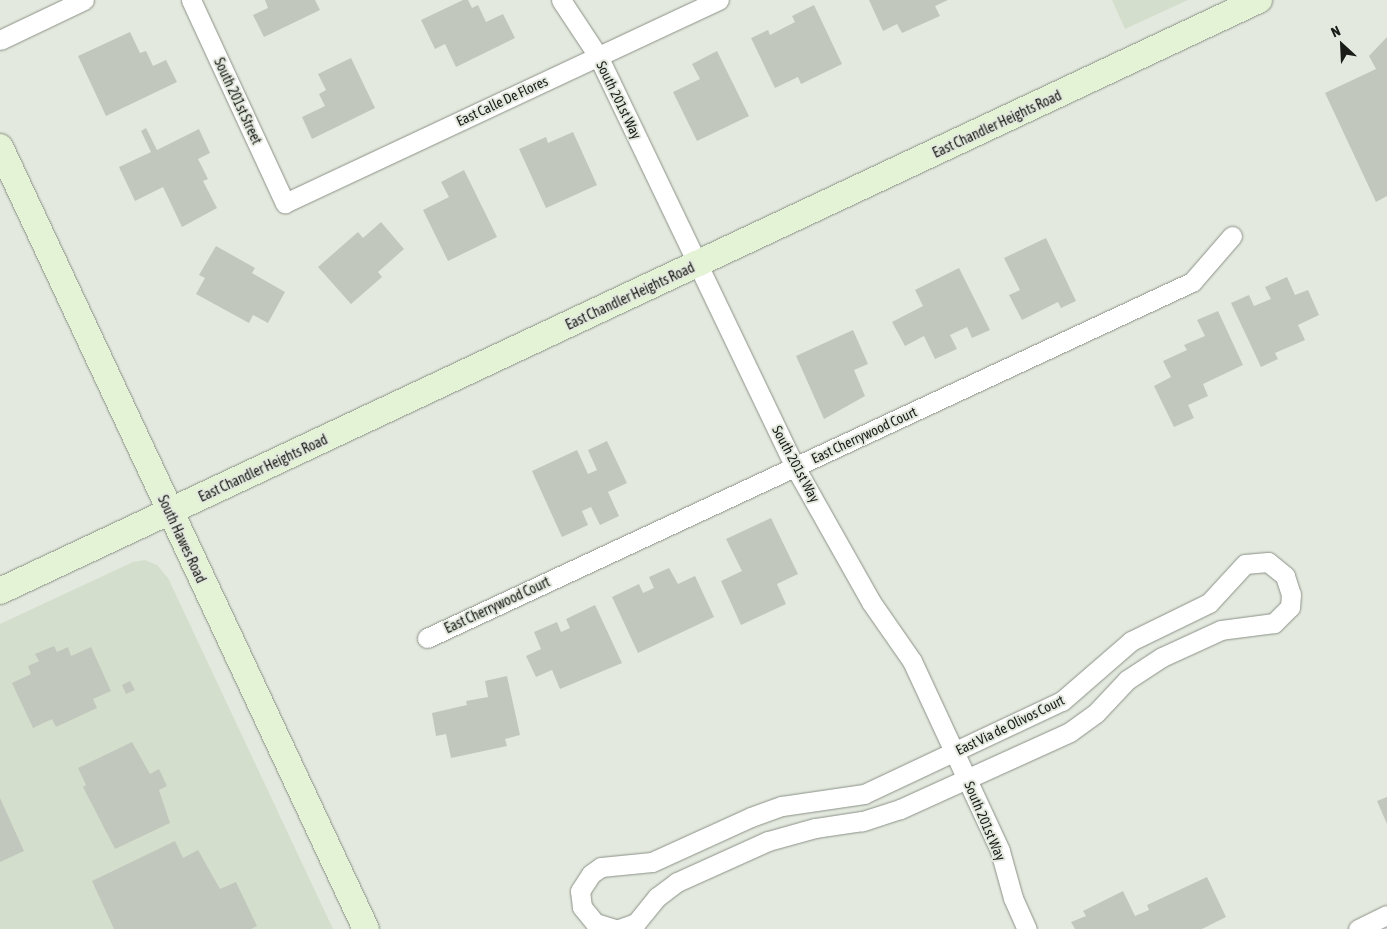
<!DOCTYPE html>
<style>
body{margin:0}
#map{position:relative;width:1387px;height:929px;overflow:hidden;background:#e3e9de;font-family:"Asap Condensed",sans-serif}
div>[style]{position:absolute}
.built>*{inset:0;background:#d4decd}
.building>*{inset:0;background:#c1c7bc}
.roads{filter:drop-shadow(0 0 1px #8b9187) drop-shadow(0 0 1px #8b9187)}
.street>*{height:19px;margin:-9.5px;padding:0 9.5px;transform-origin:9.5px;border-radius:9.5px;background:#fff}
.secondary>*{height:26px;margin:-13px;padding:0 13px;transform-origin:13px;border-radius:13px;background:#e4f2d5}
span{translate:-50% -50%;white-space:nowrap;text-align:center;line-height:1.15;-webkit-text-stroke:4px #e3e9de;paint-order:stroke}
.street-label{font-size:14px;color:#1a1c18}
.north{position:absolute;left:1317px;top:20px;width:50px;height:50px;-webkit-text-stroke:4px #e3e9de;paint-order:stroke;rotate:335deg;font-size:14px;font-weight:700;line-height:20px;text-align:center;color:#1a1c18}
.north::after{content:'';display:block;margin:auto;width:18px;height:22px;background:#1a1c18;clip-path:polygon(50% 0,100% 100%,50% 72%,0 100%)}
</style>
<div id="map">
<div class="built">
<i style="clip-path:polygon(1112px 0,1188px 0,1125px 29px)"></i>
<i style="clip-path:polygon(145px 560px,157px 565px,168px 578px,333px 929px,0 929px,0 624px,133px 562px)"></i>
</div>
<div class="building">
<i style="clip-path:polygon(265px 0,315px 0,320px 10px,264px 37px,253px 15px,268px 8px)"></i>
<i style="clip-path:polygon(463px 0,468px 0,472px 8px,478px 5px,486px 22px,503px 14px,515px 38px,456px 67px,445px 44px,435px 49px,421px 20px)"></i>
<i style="clip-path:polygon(869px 0,948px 0,935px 6px,940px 16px,902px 33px,897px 24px,883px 31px)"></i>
<i style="clip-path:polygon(814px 5px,842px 64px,801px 84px,798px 77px,775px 88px,751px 38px,768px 30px,770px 35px,795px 22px,792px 16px)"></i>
<i style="clip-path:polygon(130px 32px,140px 53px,146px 51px,153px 66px,166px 60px,177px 82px,106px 116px,78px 56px)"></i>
<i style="clip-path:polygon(1387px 37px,1387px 196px,1376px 202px,1325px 93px,1376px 69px,1369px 56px)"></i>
<i style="clip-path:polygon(717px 51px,749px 116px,697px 141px,673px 92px,700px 79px,692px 64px)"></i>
<i style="clip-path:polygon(351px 58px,375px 108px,312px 139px,302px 117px,325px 106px,319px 94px,326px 90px,318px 74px)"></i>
<i style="clip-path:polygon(146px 128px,157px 150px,199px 129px,210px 153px,198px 159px,208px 179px,203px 181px,217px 208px,182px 227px,163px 187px,135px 201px,119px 167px,151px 152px,141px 131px)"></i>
<i style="clip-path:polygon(573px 132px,597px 185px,546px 208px,519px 149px,546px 137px,548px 143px)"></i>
<i style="clip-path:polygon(464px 170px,497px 237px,448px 261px,423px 210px,449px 197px,441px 182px)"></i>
<i style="clip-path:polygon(381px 222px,404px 249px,378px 272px,382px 277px,351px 304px,318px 267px,358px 232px,363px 238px)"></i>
<i style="clip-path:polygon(1046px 238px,1076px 301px,1061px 308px,1058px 302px,1022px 320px,1009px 295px,1020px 290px,1004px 258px)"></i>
<i style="clip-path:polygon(216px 246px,255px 268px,252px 273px,285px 292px,268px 323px,253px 315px,249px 323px,196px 294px,205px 278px,199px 275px)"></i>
<i style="clip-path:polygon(959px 268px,990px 330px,972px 338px,967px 327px,950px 335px,957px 349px,935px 359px,924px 336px,905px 346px,892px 322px,923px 306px,915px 290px)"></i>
<i style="clip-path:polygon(1287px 277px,1295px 295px,1308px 290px,1319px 315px,1298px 325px,1305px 340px,1275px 353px,1278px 359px,1261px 367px,1231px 303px,1249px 295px,1254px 306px,1271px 299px,1265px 287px)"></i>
<i style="clip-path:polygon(1218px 311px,1243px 365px,1203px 384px,1208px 396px,1188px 405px,1194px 418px,1174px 427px,1154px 386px,1171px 377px,1163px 361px,1187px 350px,1184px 345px,1205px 336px,1197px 320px)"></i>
<i style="clip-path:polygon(853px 330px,868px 364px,854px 370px,865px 396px,824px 419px,796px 356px)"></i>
<i style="clip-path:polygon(607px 441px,627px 483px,608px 492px,619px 516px,600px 525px,591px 507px,582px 511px,588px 525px,562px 537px,532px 471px,577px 450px,588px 474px,597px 470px,588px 450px)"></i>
<i style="clip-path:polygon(771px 518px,798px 574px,777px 584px,786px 604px,741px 625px,721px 581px,742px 571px,726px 539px)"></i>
<i style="clip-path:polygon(669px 568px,678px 584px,695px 576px,714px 617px,638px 653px,612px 597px,639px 584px,643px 593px,654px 588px,649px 577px)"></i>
<i style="clip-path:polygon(595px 605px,622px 663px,560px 689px,552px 670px,536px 677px,526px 656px,541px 649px,534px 632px,557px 622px,561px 632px,570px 628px,566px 619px)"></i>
<i style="clip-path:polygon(54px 646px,57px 652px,68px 647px,71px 656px,91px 647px,111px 691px,93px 699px,97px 708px,56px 727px,52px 719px,33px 728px,12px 683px,31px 674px,28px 666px,39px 661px,35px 654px)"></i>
<i style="clip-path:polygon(507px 676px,520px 735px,505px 739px,507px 746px,451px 758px,446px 734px,436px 736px,432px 713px,467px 705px,466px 701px,488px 697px,485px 681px)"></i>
<i style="clip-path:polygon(130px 681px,135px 690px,126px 694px,122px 685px)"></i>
<i style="clip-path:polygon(132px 742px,150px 774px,159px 769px,167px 786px,159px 790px,170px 823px,115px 849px,83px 787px,86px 785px,78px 768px)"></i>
<i style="clip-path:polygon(1387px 797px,1387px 824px,1377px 801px)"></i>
<i style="clip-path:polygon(0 798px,24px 851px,0 862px)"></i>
<i style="clip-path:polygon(175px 841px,183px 858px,198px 850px,220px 889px,236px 882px,257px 926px,251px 929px,114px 929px,92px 881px)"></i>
<i style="clip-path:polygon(1207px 877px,1226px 917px,1202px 929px,1075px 929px,1071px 922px,1086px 916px,1083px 911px,1123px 891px,1135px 916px,1149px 910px,1147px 905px)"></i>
</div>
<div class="roads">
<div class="street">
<i style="left:191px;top:0;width:224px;rotate:65.2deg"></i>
<i style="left:285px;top:203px;width:479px;rotate:-25.1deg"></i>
<i style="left:561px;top:0;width:67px;rotate:56.5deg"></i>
<i style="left:598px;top:56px;width:456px;rotate:64.4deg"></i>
<i style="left:795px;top:467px;width:155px;rotate:60.6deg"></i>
<i style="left:871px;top:602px;width:72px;rotate:55.2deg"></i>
<i style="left:912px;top:661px;width:209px;rotate:65.1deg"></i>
<i style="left:1000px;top:851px;width:49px;rotate:74.5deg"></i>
<i style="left:1013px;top:898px;width:34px;rotate:66deg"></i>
<i style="left:0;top:40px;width:93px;rotate:-25.5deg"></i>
<i style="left:427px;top:638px;width:844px;rotate:-24.96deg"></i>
<i style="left:1192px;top:282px;width:61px;rotate:-49deg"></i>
<i style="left:615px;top:929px;width:21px;rotate:-163deg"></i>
<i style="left:595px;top:923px;width:21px;rotate:-129deg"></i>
<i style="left:582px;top:907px;width:16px;rotate:-97deg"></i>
<i style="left:580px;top:891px;width:20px;rotate:-57deg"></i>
<i style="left:591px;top:874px;width:12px;rotate:-35deg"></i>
<i style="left:601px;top:867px;width:51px;rotate:-5.6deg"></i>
<i style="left:652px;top:862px;width:109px;rotate:-24.4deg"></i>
<i style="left:751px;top:817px;width:33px;rotate:-20deg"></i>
<i style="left:782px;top:806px;width:83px;rotate:-8.3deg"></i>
<i style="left:864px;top:794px;width:219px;rotate:-25.2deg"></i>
<i style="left:1062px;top:701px;width:91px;rotate:-41deg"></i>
<i style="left:1131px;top:641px;width:87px;rotate:-26deg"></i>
<i style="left:1209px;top:603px;width:53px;rotate:-47.3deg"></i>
<i style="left:1245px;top:564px;width:23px;rotate:-5deg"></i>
<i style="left:1268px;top:562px;width:22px;rotate:39deg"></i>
<i style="left:1285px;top:576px;width:19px;rotate:72deg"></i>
<i style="left:1291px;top:594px;width:13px;rotate:94deg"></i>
<i style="left:1290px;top:607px;width:23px;rotate:135deg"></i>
<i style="left:1274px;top:623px;width:53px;rotate:172.5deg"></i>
<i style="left:1221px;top:630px;width:65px;rotate:155.4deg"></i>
<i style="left:1162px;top:657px;width:42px;rotate:146.7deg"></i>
<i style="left:1127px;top:680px;width:45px;rotate:133.2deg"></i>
<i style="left:1096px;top:713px;width:32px;rotate:144deg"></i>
<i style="left:1070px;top:732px;width:187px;rotate:155.6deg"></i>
<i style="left:900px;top:809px;width:40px;rotate:162deg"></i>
<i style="left:862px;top:821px;width:48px;rotate:171.5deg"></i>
<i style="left:815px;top:828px;width:49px;rotate:164.5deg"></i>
<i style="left:768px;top:841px;width:100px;rotate:155.7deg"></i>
<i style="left:677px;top:882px;width:25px;rotate:143deg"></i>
<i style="left:657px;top:897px;width:33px;rotate:129deg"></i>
<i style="left:636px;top:923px;width:18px;rotate:161deg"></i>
<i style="left:1358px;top:929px;width:32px;rotate:-26deg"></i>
</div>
<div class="secondary">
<i style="left:0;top:147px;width:863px;rotate:64.92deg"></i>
<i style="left:0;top:591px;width:1391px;rotate:-25.15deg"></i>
</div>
</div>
<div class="street-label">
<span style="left:619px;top:100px;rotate:64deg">South 201st Way</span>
<span style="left:238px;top:101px;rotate:65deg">South 201st Street</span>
<span style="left:502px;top:101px;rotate:-25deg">East Calle De Flores</span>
<span style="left:997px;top:124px;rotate:-25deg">East Chandler Heights Road</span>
<span style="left:630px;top:296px;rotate:-25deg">East Chandler Heights Road</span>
<span style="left:864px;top:435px;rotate:-25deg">East Cherrywood Court</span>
<span style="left:796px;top:464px;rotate:62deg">South 201st Way</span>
<span style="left:263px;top:468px;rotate:-25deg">East Chandler Heights Road</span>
<span style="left:182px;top:539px;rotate:65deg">South Hawes Road</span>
<span style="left:497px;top:605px;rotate:-25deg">East Cherrywood Court</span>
<span style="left:1010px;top:725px;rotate:-26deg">East Via de Olivos Court</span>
<span style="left:985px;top:821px;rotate:67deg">South 201st Way</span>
</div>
<div class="north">N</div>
</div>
